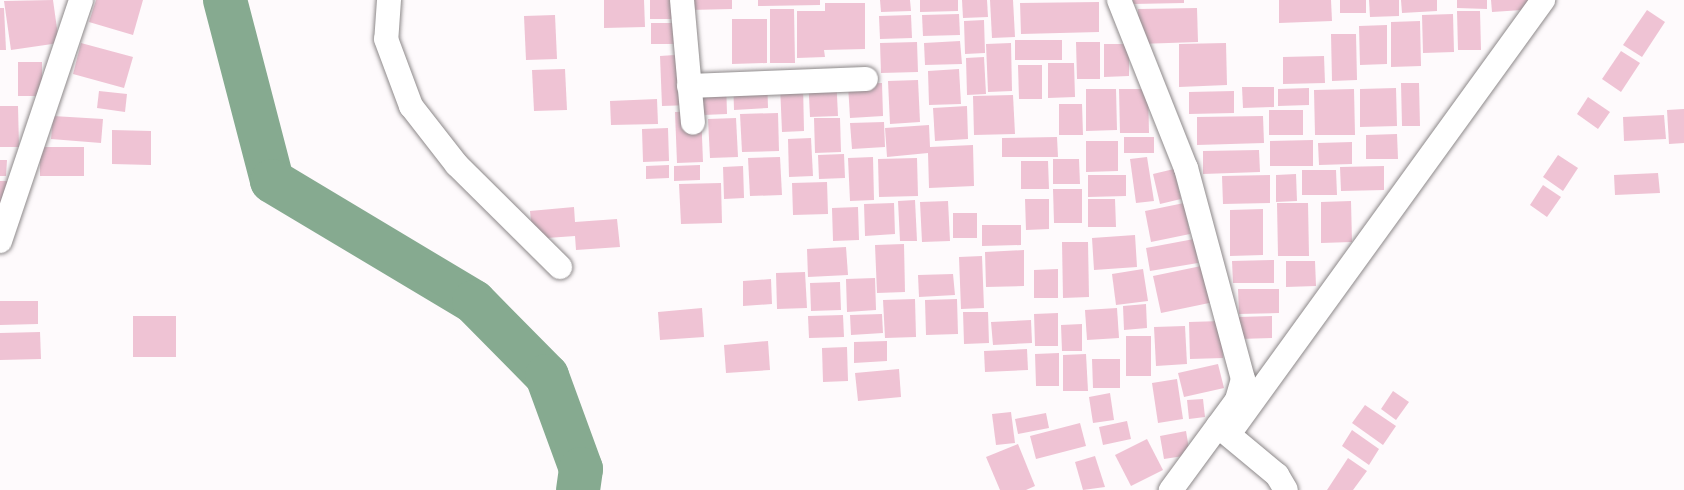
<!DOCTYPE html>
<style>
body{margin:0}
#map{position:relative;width:1684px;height:490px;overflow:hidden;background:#fefafc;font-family:"DejaVu Sans",sans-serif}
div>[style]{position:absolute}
.river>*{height:44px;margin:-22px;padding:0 22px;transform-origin:22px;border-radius:22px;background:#86aa90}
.building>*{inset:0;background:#efc3d4}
.roads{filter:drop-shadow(0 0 2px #8d898a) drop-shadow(0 0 2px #8d898a)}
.street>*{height:24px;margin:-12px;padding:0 12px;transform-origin:12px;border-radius:12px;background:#fff}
span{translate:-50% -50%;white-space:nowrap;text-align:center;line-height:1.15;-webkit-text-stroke:6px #fff;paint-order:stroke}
</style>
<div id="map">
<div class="river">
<i style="left:225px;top:0;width:187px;rotate:75.4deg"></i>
<i style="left:272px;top:181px;width:235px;rotate:30.9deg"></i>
<i style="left:474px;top:302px;width:104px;rotate:45.4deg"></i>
<i style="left:547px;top:376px;width:99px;rotate:69.9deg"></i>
<i style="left:581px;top:469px;width:21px;rotate:98deg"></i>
</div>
<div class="building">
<i style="clip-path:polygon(53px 0,59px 43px,11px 50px,4px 1px)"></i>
<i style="clip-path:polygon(96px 0,143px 0,133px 35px,89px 22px)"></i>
<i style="clip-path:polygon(604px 0,644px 0,645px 27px,604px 28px)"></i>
<i style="clip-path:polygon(650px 0,681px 0,681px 19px,650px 19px)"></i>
<i style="clip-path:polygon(689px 0,732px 0,732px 9px,689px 10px)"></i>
<i style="clip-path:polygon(758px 0,820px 0,820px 5px,758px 6px)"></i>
<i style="clip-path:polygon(880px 0,910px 0,911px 11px,881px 12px)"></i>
<i style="clip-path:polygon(920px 0,958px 0,958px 11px,920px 12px)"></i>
<i style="clip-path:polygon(962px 0,987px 0,988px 17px,963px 18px)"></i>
<i style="clip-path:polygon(990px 0,1013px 0,1015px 37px,992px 38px)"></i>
<i style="clip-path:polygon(1133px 0,1184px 0,1184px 3px,1133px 4px)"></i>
<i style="clip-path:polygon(1279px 0,1331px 0,1332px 21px,1279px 23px)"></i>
<i style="clip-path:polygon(1340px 0,1366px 0,1366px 13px,1340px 13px)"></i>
<i style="clip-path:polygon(1369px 0,1399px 0,1399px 16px,1370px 17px)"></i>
<i style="clip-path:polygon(1401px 0,1437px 0,1437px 11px,1402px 13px)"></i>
<i style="clip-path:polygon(1457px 0,1487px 0,1487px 9px,1457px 8px)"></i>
<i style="clip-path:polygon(1491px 0,1535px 0,1536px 9px,1492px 12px)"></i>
<i style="clip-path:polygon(1099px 2px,1099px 32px,1021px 34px,1020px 3px)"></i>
<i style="clip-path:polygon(825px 3px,865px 3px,865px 49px,824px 50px,825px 57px,797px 58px,797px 11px,825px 11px)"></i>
<i style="clip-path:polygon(0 8px,4px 8px,6px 50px,0 50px)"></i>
<i style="clip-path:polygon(1197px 8px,1198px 42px,1139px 44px,1138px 9px)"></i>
<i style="clip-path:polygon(770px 9px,794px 9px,795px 63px,770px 63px)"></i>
<i style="clip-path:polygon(1647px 10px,1665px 22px,1642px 57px,1623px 45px)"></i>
<i style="clip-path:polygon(1457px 11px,1480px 11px,1481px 50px,1458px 50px)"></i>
<i style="clip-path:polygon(959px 14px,960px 35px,923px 36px,922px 15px)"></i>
<i style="clip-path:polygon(1453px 14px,1454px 52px,1423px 53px,1422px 15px)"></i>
<i style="clip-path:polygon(555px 15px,557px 59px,526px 60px,524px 16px)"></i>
<i style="clip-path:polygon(911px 15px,912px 38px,880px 39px,879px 16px)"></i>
<i style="clip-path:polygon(732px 19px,767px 19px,767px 63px,732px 64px)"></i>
<i style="clip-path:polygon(984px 20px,985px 53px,965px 54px,964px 21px)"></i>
<i style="clip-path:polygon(1420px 21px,1421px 66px,1391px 67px,1391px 22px)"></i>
<i style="clip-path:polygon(651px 23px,684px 23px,684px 44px,651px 44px)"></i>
<i style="clip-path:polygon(1387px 25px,1387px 64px,1360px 65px,1359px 26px)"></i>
<i style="clip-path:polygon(1331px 34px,1356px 34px,1357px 80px,1332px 81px)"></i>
<i style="clip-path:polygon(1015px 40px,1062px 40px,1062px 60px,1015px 60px)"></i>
<i style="clip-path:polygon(960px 41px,962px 64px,925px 65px,924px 43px)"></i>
<i style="clip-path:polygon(917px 42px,918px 72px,881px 73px,880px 43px)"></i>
<i style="clip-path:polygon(1076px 42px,1100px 42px,1100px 79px,1077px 79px)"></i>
<i style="clip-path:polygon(81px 43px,133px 57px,124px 88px,73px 74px)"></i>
<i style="clip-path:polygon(1011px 43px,1012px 91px,988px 92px,986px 44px)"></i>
<i style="clip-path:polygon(1226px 43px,1227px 85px,1179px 87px,1179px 44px)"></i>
<i style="clip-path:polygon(1104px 44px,1129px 44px,1129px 76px,1104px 77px)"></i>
<i style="clip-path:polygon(1621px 51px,1640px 63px,1621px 92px,1602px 79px)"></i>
<i style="clip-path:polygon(689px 54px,691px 105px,662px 106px,660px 56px)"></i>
<i style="clip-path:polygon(1324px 56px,1325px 83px,1283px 84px,1283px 57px)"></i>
<i style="clip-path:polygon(984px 57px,986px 94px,967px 95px,966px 58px)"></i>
<i style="clip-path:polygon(18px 62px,42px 62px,42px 96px,18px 96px)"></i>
<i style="clip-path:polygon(1048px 63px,1074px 63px,1075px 97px,1048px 98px)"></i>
<i style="clip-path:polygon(1018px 65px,1042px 65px,1042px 99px,1019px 99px)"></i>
<i style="clip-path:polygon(565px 69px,567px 110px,534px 111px,532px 70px)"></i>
<i style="clip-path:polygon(959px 69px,961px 104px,929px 105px,928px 71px)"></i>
<i style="clip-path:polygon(836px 75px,838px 116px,810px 117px,808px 76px)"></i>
<i style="clip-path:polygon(767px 76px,768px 108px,734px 110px,733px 77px)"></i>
<i style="clip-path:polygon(918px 80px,920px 122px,890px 124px,888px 81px)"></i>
<i style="clip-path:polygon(701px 81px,726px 81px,727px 114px,703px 115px)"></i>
<i style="clip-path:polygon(882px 83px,883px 116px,850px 118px,848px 84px)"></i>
<i style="clip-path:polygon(1401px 83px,1419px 83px,1420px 126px,1402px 126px)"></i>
<i style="clip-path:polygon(780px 85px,803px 85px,804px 131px,782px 132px)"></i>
<i style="clip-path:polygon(1242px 87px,1274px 87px,1274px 107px,1243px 108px)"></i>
<i style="clip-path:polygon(1309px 88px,1309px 105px,1278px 106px,1278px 89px)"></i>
<i style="clip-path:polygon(1396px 88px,1397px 126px,1360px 127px,1360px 89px)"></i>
<i style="clip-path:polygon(1086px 89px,1116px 89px,1117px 130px,1086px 131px)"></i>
<i style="clip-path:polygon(1119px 89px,1148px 89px,1149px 133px,1120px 133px)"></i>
<i style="clip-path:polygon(1354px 89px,1355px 135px,1315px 135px,1314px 90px)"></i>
<i style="clip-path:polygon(99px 91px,127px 94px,125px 112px,97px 108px)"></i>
<i style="clip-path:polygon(1234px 91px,1234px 113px,1189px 114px,1189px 92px)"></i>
<i style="clip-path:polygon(1013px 95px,1015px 134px,974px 135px,973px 96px)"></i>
<i style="clip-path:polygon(1588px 97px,1610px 112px,1598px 129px,1577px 114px)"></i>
<i style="clip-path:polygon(657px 99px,658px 124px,611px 125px,610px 101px)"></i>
<i style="clip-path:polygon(1059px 104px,1082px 104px,1083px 135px,1059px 135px)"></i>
<i style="clip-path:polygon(0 106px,18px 106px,19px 147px,0 147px)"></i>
<i style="clip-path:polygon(967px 106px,968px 139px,935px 141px,933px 108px)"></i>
<i style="clip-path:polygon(1684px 109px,1684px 143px,1669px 144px,1667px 110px)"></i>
<i style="clip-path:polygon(1269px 110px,1303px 110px,1303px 135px,1269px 135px)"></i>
<i style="clip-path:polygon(701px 111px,703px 162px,677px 163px,675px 112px)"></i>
<i style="clip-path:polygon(778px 113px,779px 151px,742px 152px,740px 114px)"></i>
<i style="clip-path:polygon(1664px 115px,1666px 139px,1624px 141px,1623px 117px)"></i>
<i style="clip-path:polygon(53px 116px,103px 119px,101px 143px,51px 139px)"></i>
<i style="clip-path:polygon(1263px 116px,1264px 143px,1197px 145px,1197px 117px)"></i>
<i style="clip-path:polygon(736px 118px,738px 157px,710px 158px,708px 119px)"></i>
<i style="clip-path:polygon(814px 118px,840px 118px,841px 152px,815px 153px)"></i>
<i style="clip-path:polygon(884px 122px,885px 147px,852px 149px,850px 123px)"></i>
<i style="clip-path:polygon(929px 125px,930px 147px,973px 145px,974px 186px,929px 188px,928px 153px,887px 157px,885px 128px)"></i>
<i style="clip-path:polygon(668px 128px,669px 161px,643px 162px,642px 129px)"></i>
<i style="clip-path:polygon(112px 130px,151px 131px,151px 165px,112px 164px)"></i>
<i style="clip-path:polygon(1397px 134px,1398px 159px,1366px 159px,1366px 135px)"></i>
<i style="clip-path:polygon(1057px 137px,1058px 157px,1002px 157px,1002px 138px)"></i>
<i style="clip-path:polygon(1124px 137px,1154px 137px,1154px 153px,1124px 153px)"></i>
<i style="clip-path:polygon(811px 138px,813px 176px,789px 177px,788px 139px)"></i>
<i style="clip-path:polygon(1313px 140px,1313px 166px,1270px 166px,1270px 141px)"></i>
<i style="clip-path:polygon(1086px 141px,1118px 141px,1118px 171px,1086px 172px)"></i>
<i style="clip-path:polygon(1352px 142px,1352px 164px,1319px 165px,1318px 143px)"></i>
<i style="clip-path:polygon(40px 147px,84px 147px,84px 176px,40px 176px)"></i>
<i style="clip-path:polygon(1259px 150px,1260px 172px,1203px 174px,1203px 151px)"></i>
<i style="clip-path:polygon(844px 154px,845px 178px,819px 179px,818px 155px)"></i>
<i style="clip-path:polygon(1558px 155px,1578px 168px,1563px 191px,1543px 177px)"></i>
<i style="clip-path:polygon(780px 157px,782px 195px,750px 196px,748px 158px)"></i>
<i style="clip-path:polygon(873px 157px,874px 200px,850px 201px,848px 158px)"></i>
<i style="clip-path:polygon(1147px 157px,1154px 201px,1136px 203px,1130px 159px)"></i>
<i style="clip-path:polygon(917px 158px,918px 196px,879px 197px,878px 159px)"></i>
<i style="clip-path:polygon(1053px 159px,1079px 159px,1080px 184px,1053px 184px)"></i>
<i style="clip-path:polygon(0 160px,7px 160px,6px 176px,0 176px)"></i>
<i style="clip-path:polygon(1021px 161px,1048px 161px,1049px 189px,1021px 189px)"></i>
<i style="clip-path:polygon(669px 165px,669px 178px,646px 179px,646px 166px)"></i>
<i style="clip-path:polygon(700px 165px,700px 180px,674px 181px,674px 166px)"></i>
<i style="clip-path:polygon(743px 166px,744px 198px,724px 199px,723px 167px)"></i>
<i style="clip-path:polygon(1384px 166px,1384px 190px,1341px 191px,1340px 167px)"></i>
<i style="clip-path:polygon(1174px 169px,1181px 199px,1160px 204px,1153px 174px)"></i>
<i style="clip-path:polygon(1302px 170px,1336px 170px,1337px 195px,1302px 195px)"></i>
<i style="clip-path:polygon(1658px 173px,1660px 193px,1615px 195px,1614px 175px)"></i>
<i style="clip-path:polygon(1296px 174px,1297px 201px,1276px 202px,1276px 175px)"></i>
<i style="clip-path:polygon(1088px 175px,1126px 175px,1126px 196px,1088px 197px)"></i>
<i style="clip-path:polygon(1270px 175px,1270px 203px,1223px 204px,1222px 176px)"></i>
<i style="clip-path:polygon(0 181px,10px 181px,0 210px)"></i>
<i style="clip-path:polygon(827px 182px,828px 214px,793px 215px,792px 183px)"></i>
<i style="clip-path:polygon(721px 183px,722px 223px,681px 224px,679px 184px)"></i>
<i style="clip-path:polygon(1543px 185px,1561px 197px,1547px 217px,1530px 205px)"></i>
<i style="clip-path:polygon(1053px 189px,1082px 189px,1082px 223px,1054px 223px)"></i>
<i style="clip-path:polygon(1025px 199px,1049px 199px,1049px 229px,1026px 230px)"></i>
<i style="clip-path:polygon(1088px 199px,1115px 199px,1116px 227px,1088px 227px)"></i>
<i style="clip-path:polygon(915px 200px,917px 241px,900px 241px,898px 201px)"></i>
<i style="clip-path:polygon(948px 201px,950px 241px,922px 242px,920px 202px)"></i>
<i style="clip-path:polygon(1351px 201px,1352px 242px,1321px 243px,1321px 202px)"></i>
<i style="clip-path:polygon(894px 203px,895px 234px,865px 236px,864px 204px)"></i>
<i style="clip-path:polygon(1184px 203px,1190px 234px,1151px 242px,1145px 211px)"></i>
<i style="clip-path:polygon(1277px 203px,1308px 203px,1309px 256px,1278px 256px)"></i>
<i style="clip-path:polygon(574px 207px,575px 222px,617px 219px,620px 247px,576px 250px,575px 236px,533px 239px,530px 211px)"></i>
<i style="clip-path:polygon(858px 207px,859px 240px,833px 241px,832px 208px)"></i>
<i style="clip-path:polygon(1263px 209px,1263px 255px,1230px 256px,1230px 210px)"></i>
<i style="clip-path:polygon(953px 213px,977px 213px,977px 238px,953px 238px)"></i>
<i style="clip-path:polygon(982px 225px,1021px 225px,1021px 245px,982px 246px)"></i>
<i style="clip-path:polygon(1135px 235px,1137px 267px,1094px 270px,1092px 238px)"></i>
<i style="clip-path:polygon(1194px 239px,1198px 263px,1150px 271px,1146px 248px)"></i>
<i style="clip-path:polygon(1062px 242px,1088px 242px,1089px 297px,1063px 298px)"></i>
<i style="clip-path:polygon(904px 244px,905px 292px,877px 293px,875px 245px)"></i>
<i style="clip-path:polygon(846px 247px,848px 275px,808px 277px,807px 249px)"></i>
<i style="clip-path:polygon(1024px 250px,1024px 286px,986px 287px,985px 252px)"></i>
<i style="clip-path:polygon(982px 256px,984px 308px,961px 309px,959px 257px)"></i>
<i style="clip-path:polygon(1274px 260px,1274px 283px,1233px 283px,1232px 261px)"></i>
<i style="clip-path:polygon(1286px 261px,1315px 261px,1316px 286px,1286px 287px)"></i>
<i style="clip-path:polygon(1206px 265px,1214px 302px,1161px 313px,1153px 276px)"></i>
<i style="clip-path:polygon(1058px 269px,1058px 298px,1034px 298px,1034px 270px)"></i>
<i style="clip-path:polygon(1143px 269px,1148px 301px,1116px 305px,1112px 274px)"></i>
<i style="clip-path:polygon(805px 272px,807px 308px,777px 309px,776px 273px)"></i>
<i style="clip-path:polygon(953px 274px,955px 295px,919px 297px,918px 275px)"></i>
<i style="clip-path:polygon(875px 278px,876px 310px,847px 312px,846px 279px)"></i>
<i style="clip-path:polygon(771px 279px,772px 304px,743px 306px,743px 281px)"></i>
<i style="clip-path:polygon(840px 282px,841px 310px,811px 311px,810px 283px)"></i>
<i style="clip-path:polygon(1238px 289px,1279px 289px,1279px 313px,1239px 314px)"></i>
<i style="clip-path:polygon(915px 299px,916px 337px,885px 338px,883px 300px)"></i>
<i style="clip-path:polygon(957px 299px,958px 334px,926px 335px,925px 300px)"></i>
<i style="clip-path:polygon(0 301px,38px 301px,38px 324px,0 325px)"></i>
<i style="clip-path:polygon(1146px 304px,1147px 328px,1124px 330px,1123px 306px)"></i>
<i style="clip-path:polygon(702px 308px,704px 337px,660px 340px,658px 312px)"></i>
<i style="clip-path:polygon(1117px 308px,1119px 338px,1087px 340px,1085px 310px)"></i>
<i style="clip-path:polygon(963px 312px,988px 312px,989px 343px,964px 344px)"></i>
<i style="clip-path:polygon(1058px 313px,1058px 346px,1035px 346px,1034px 314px)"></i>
<i style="clip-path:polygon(882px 314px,883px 333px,851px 335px,850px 315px)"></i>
<i style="clip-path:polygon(843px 315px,844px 337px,809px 338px,808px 316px)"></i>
<i style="clip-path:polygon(133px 316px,176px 316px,176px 357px,133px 357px)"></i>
<i style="clip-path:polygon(1272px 316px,1272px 338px,1239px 339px,1239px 317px)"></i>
<i style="clip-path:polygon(1031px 320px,1032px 343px,993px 345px,991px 322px)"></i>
<i style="clip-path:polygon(1222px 321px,1223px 358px,1190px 359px,1189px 322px)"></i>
<i style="clip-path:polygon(1082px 324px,1082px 351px,1062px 351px,1061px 325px)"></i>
<i style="clip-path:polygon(1185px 326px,1187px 364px,1156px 366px,1154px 327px)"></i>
<i style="clip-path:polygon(40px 332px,41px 359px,0 360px,0 333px)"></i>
<i style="clip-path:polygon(1126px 336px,1151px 336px,1151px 376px,1126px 376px)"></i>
<i style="clip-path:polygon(768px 341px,770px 370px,726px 373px,724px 345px)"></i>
<i style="clip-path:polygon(887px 341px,887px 361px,854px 363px,854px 342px)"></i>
<i style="clip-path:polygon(847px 347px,848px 381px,823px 382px,822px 348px)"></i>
<i style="clip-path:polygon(1027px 349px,1028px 370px,985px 372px,984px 351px)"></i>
<i style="clip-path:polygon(1059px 353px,1059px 386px,1036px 386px,1035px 354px)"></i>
<i style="clip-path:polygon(1086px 354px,1088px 391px,1063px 391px,1063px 355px)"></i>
<i style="clip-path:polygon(1092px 359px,1120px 359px,1120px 388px,1093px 388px)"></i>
<i style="clip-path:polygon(1218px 364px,1224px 388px,1184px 397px,1178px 373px)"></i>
<i style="clip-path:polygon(899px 369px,901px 397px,858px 401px,855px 373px)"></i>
<i style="clip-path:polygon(1177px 379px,1183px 419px,1158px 423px,1152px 383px)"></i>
<i style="clip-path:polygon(1393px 391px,1409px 402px,1396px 420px,1381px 409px)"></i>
<i style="clip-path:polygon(1110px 393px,1114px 420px,1093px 423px,1089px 397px)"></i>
<i style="clip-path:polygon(1203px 399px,1205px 417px,1189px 419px,1187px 400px)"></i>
<i style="clip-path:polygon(1365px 405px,1396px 426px,1383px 445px,1352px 423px)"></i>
<i style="clip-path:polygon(1011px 412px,1015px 443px,996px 445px,992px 414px)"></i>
<i style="clip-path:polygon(1046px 413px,1049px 428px,1018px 434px,1015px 419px)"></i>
<i style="clip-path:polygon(1127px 421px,1131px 439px,1103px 445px,1099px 427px)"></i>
<i style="clip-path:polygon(1080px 423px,1086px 446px,1036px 459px,1030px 436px)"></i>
<i style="clip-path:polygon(1352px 430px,1379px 449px,1369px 465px,1342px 446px)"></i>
<i style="clip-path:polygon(1186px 431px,1190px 455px,1164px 459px,1160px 436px)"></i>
<i style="clip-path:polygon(1147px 439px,1163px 470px,1131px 486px,1115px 455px)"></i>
<i style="clip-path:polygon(1018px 444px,1035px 486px,1026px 490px,1000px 490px,986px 457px)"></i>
<i style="clip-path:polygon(1095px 456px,1105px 487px,1083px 490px,1075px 462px)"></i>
<i style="clip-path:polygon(1348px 458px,1367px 471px,1353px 490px,1327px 490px)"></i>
</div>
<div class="roads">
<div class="street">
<i style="left:389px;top:0;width:39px;rotate:94deg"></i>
<i style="left:386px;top:39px;width:72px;rotate:69.5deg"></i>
<i style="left:411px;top:106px;width:75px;rotate:52.1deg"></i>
<i style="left:457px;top:165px;width:145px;rotate:44.7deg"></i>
<i style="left:682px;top:0;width:123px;rotate:84.9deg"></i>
<i style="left:1119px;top:0;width:181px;rotate:68.3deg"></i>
<i style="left:1186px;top:168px;width:219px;rotate:74.9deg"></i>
<i style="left:1243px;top:379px;width:22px;rotate:106deg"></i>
<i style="left:1237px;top:400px;width:112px;rotate:126.3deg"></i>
<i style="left:689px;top:86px;width:177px;rotate:-2.3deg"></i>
<i style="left:0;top:241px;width:254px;rotate:-71.4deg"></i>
<i style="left:1218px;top:426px;width:77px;rotate:39.7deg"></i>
<i style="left:1277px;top:475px;width:17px;rotate:59deg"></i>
<i style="left:1229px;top:434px;width:536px;rotate:-54.11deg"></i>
</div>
</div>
</div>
